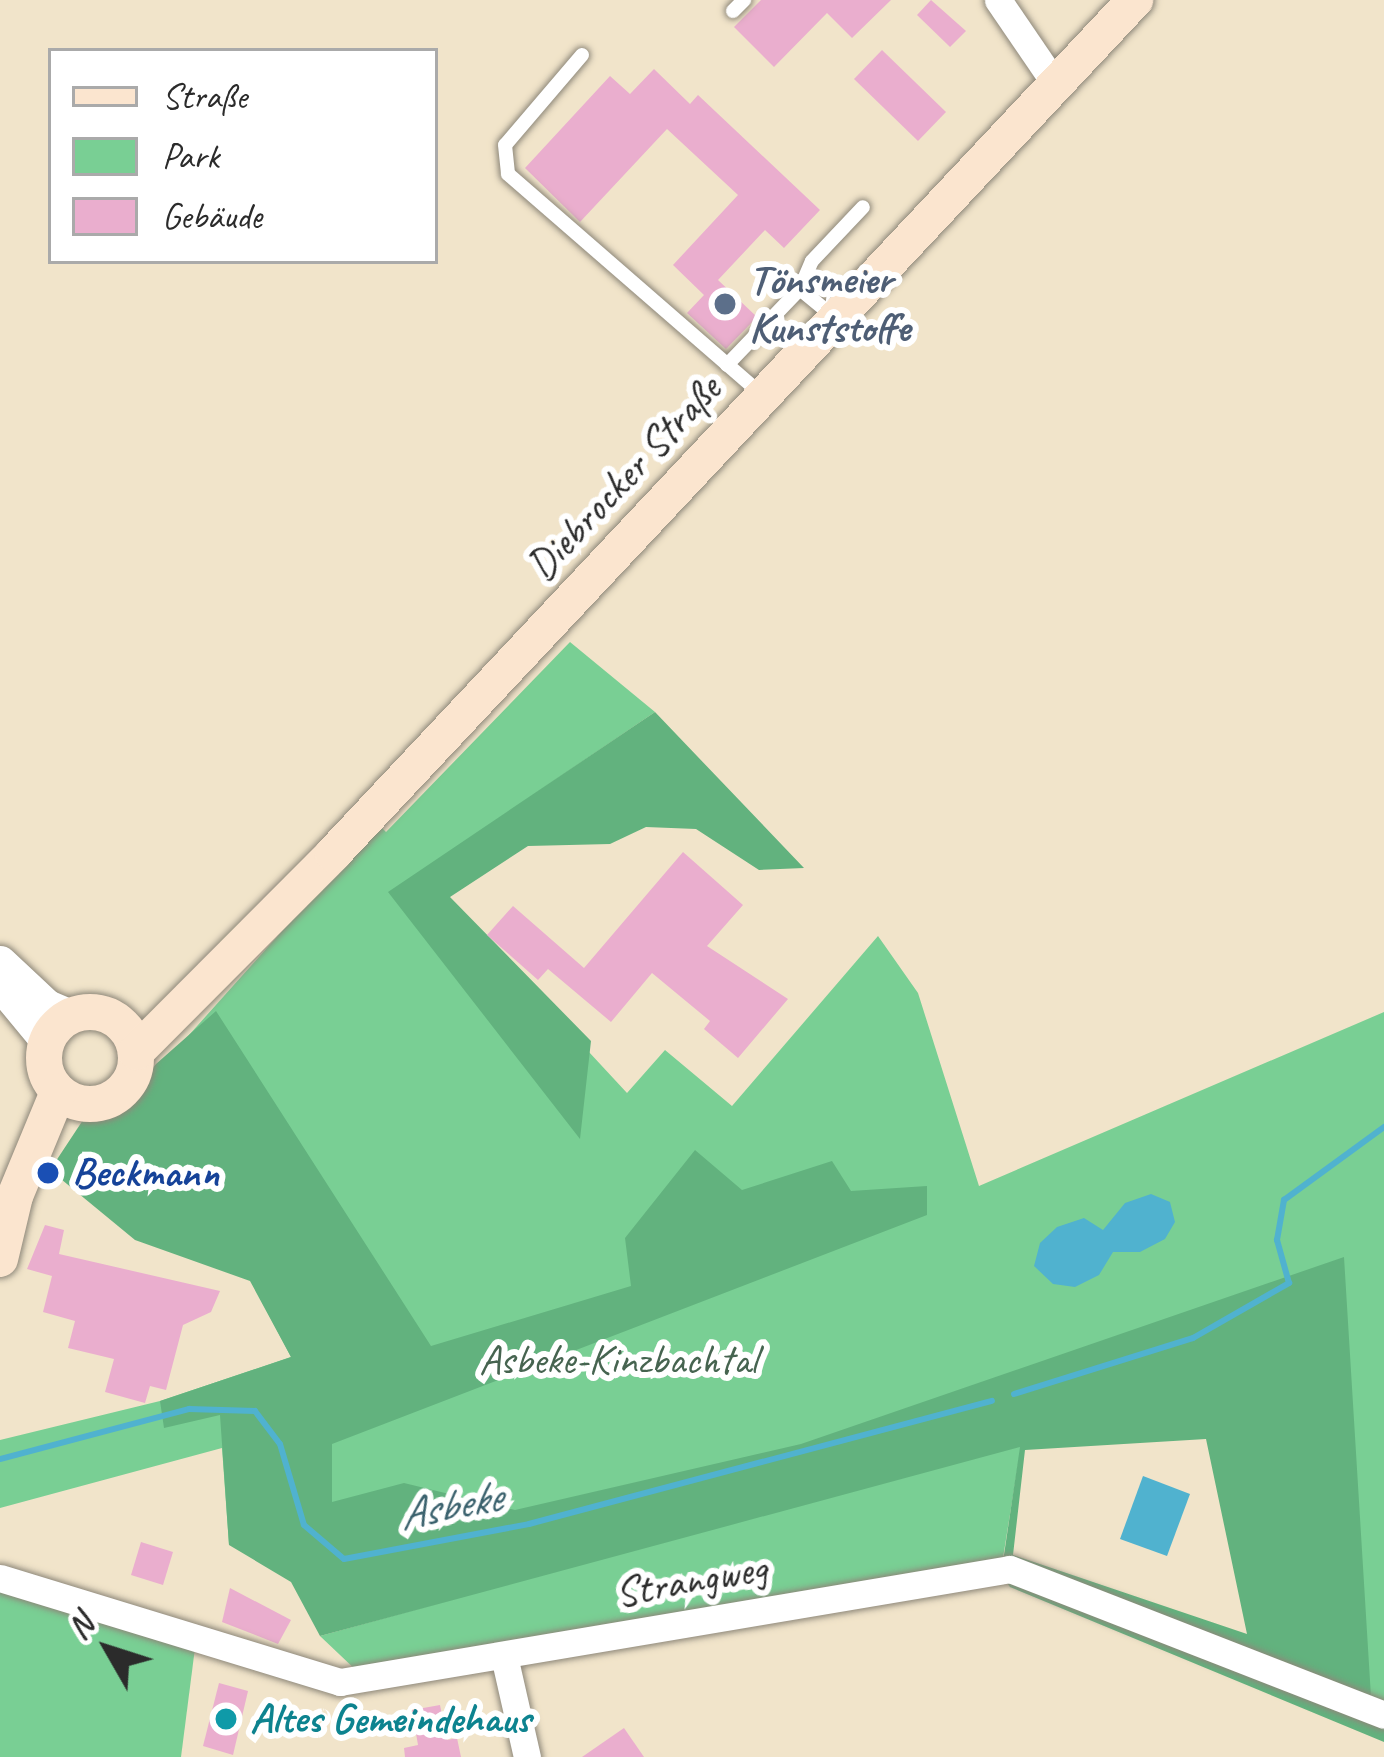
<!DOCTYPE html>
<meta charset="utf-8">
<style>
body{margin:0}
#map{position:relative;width:1384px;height:1757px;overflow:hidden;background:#f1e4ca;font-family:Caveat,sans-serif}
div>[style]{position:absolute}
.green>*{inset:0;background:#79cf94}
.forest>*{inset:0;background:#62b27e}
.water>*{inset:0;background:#50b2cf}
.stream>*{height:6px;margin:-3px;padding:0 3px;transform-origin:3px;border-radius:3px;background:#50b2cf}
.building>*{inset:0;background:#eaaece}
.roads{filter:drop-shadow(0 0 3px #8e887a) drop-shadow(0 0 3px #8e887a)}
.service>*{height:14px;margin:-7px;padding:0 7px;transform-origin:7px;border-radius:7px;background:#fff}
.minor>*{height:27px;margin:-13.5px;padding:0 13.5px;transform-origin:13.5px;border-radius:13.5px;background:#fff}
.tertiary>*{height:33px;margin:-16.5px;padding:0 16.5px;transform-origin:16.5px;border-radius:16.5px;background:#fff}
.secondary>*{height:36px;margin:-18px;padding:0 18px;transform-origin:18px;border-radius:18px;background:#fbe5cf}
.secondary>.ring{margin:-18px;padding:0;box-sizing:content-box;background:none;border:36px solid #fbe5cf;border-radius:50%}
.dots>*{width:33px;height:33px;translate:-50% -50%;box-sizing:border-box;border:6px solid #fff;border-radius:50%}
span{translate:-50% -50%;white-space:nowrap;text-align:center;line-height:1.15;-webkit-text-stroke:12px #fff;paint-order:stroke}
.service-label{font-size:42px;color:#4e5e75;font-weight:700}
.left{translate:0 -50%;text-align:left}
.street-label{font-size:42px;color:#2b2b2b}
.transit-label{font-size:42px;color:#164399;font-weight:700}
.park-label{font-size:42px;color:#466450}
.culture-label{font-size:42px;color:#0d838f;font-weight:700}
.water-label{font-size:45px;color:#3a616d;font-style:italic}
.legend{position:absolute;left:48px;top:48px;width:390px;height:216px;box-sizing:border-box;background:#fff;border:3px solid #aaa;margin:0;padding:15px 21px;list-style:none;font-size:36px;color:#2b2b2b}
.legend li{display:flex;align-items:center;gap:24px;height:60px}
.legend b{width:60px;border:3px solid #aaa}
.north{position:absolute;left:48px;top:1589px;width:120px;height:120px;-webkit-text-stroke:9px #fff;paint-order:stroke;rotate:309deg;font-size:33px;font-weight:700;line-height:48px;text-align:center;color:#2b2b2b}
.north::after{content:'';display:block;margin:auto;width:42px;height:54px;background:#2b2b2b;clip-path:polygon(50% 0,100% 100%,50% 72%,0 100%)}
</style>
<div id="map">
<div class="green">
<i style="clip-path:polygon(570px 642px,655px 712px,421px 871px,627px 1093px,665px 1050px,732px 1106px,878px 936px,918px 993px,979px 1186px,1384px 1012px,1384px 1705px,1254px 1653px,1209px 1434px,1021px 1446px,1002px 1564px,359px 1673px,320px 1636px,472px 1594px,275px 1541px,229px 1545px,222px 1448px,0 1508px,0 1440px,160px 1401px,291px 1357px,241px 1262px,95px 1140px,378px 824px,386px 832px)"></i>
<i style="clip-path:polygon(0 1589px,195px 1648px,181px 1757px,0 1757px)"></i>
</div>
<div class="forest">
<i style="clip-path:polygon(655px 712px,804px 868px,759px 870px,696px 829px,646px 827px,610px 844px,528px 846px,450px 897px,591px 1041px,580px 1139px,388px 892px)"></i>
<i style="clip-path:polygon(evenodd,216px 1011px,431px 1346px,631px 1286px,625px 1238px,695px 1150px,742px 1190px,832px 1161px,851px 1191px,927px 1186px,927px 1215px,332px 1444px,332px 1502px,404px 1483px,515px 1510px,801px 1444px,1344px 1257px,1371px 1697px,1384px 1703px,1384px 1742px,1010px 1587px,1001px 1575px,1020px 1447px,320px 1636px,291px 1582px,229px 1545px,220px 1415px,164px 1428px,160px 1401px,291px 1357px,250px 1281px,135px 1240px,50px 1170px,83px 1120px,120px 1111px,156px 1064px,216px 1011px,1206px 1439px,1247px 1634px,1013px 1555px,1025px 1450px,1206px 1439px)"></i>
</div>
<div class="water">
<i style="clip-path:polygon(1151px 1194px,1170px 1202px,1175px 1222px,1165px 1239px,1140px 1252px,1113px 1252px,1099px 1275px,1075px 1287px,1053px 1284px,1034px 1266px,1040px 1243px,1057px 1227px,1084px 1218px,1103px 1230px,1125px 1203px)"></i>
<i style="clip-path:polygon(1143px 1476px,1190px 1494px,1167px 1556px,1120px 1539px)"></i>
</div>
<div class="stream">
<i style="left:1014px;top:1394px;width:188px;rotate:-17.4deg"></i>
<i style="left:1193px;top:1338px;width:111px;rotate:-29.8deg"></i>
<i style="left:1289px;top:1283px;width:45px;rotate:-105.6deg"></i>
<i style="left:1277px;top:1240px;width:41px;rotate:-80.1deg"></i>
<i style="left:1284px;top:1200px;width:124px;rotate:-36.1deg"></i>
<i style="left:0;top:1459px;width:196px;rotate:-14.8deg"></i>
<i style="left:189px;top:1409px;width:66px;rotate:1.7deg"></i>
<i style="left:255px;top:1411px;width:41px;rotate:52.9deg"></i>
<i style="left:280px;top:1444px;width:84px;rotate:73.5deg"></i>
<i style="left:304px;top:1525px;width:52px;rotate:40.4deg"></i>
<i style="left:344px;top:1559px;width:188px;rotate:-10.7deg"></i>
<i style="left:529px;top:1524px;width:479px;rotate:-14.9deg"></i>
</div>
<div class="building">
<i style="clip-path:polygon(761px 0,891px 0,852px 38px,827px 13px,774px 67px,734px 27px)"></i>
<i style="clip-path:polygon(931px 0,966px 31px,950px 47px,917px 15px)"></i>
<i style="clip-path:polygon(882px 50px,946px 112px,918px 141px,854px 79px)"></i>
<i style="clip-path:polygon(654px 69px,690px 104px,698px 95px,820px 210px,784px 248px,765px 230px,718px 280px,757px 317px,726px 349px,687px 313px,704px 295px,673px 265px,738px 195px,667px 129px,580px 222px,525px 168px,610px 76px,630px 94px)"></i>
<i style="clip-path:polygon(683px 852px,743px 905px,707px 946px,788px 999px,738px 1058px,704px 1029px,710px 1021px,652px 973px,611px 1022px,548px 969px,538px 980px,487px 935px,513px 906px,584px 968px)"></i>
<i style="clip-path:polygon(45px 1225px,64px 1230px,59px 1254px,220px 1291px,211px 1312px,183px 1325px,166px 1390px,150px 1386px,145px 1403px,105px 1392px,114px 1359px,68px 1348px,75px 1321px,43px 1312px,52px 1276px,27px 1269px)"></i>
<i style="clip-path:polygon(141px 1542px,173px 1552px,163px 1585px,131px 1575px)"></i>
<i style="clip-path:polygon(230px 1588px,291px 1620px,278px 1644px,222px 1622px)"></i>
<i style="clip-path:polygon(219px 1683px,248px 1691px,233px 1755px,203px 1746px)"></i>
<i style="clip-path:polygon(440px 1705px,447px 1740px,457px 1738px,461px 1757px,405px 1757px,404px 1748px,418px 1745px,412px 1710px)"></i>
<i style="clip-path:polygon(624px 1728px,644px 1757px,582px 1757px)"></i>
</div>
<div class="roads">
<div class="service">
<i style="left:733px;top:11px;width:16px;rotate:-45deg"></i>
<i style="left:582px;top:55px;width:118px;rotate:130.5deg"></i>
<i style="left:505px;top:145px;width:29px;rotate:84deg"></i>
<i style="left:508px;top:174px;width:338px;rotate:41deg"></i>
<i style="left:800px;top:289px;width:30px;rotate:-67deg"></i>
<i style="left:812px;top:261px;width:74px;rotate:-46.6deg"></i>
<i style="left:727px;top:365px;width:105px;rotate:-46.2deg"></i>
<i style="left:800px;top:289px;width:45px;rotate:39.6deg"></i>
</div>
<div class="minor">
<i style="left:998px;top:0;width:103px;rotate:55.7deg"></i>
<i style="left:0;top:1578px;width:356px;rotate:17deg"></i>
<i style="left:340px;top:1682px;width:679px;rotate:-9.57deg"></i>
<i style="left:1010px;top:1569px;width:401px;rotate:21.3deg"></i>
<i style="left:504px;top:1656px;width:104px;rotate:77.2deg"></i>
</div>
<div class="tertiary">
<i style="left:0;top:962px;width:64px;rotate:43.1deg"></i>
<i style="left:47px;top:1006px;width:26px;rotate:23deg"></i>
<i style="left:9px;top:995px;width:60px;rotate:50.4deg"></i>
</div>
<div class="secondary">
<i class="ring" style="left:44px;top:1012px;width:56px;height:56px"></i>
<i style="left:136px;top:1052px;width:279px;rotate:-45.1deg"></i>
<i style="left:333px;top:854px;width:1172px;rotate:-46.8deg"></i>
<i style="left:0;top:1259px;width:65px;rotate:-76.6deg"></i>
<i style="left:15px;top:1196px;width:113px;rotate:-67.5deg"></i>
</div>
</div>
<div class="dots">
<i style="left:725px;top:304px;background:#5c6f8a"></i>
<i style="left:48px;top:1173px;background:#1a4fb4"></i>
<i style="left:226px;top:1719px;background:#0f9aa8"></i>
</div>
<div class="service-label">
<span class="left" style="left:749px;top:304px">Tönsmeier<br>Kunststoffe</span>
</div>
<div class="street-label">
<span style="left:624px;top:478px;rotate:-47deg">Diebrocker Straße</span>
<span style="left:691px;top:1581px;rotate:-10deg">Strangweg</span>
</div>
<div class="transit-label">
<span class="left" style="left:72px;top:1173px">Beckmann</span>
</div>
<div class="park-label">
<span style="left:618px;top:1360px">Asbeke-Kinzbachtal</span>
</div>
<div class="culture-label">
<span class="left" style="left:250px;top:1719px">Altes Gemeindehaus</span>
</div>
<div class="water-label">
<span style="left:450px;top:1506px;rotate:-11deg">Asbeke</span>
</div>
<ul class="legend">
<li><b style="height:15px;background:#fbe5cf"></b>Straße</li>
<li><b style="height:33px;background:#79cf94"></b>Park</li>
<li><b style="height:33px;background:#eaaece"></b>Gebäude</li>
</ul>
<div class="north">N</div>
</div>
